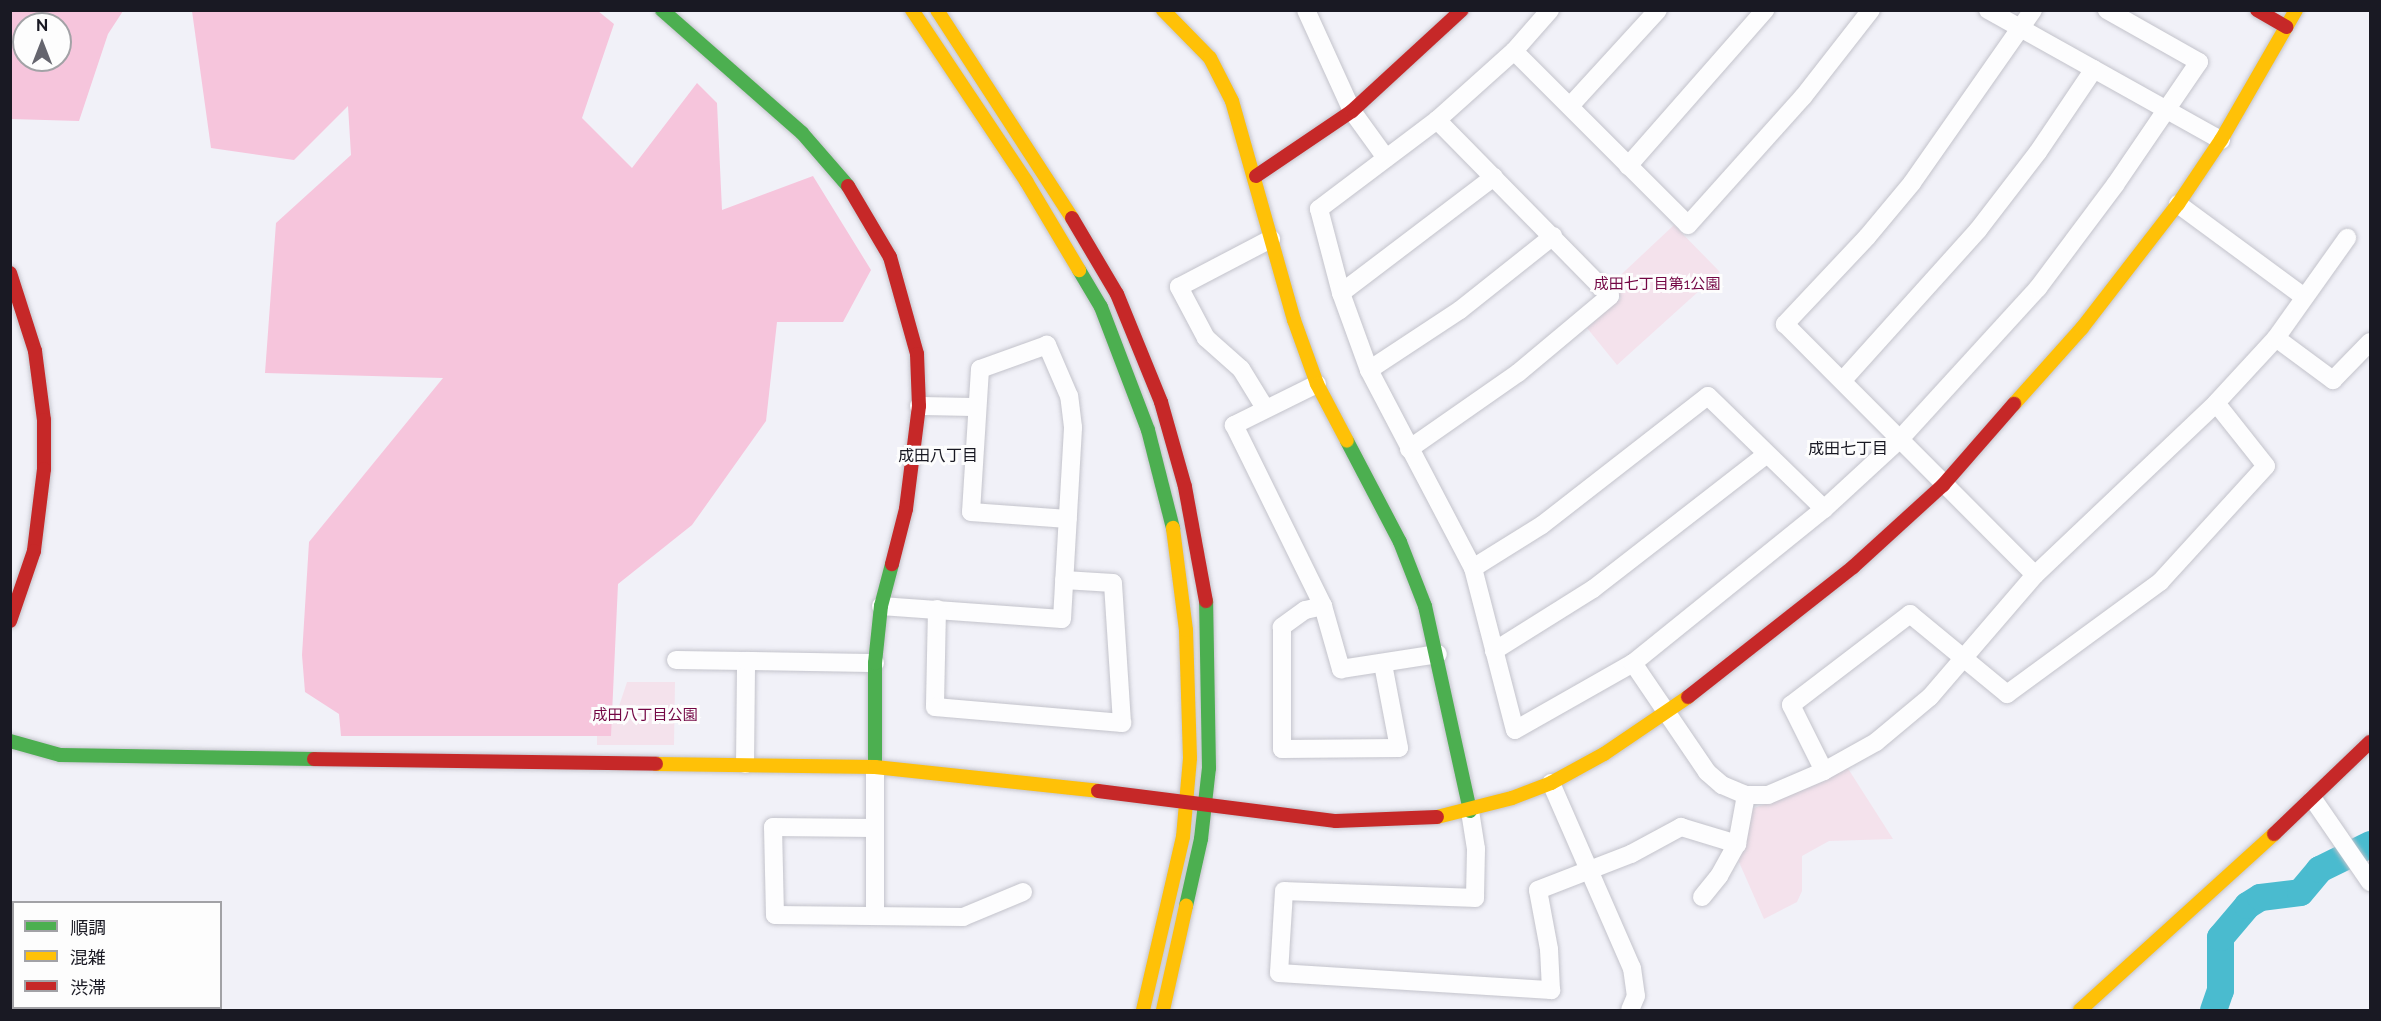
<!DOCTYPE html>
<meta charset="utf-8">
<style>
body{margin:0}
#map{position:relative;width:2381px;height:1021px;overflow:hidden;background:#f1f1f8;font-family:Raleway,"Noto Sans JP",sans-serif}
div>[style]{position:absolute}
.green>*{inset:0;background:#f4e2ec}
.forest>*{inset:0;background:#f6c5dc}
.river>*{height:27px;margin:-13.5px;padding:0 13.5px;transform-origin:13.5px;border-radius:13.5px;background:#4abbcf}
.roads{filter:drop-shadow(0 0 2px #c3c3cb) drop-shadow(0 0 2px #c3c3cb)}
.street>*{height:18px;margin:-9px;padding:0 9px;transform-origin:9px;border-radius:9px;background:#fdfdfe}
.fast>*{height:14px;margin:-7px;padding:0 7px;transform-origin:7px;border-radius:7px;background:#4caf50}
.slow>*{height:14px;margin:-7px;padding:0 7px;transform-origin:7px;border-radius:7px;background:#ffc107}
.jam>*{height:14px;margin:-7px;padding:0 7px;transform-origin:7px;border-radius:7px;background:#c62828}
span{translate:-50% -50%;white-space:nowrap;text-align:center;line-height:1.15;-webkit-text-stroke:6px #fdfdfd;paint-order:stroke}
.park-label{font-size:15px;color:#730644}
.neighbourhood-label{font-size:16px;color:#191923}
.frame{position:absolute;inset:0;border:12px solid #191923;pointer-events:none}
.legend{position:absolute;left:12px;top:901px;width:210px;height:108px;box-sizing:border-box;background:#fdfdfd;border:2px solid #a2a2a6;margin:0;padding:8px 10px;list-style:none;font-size:18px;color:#191923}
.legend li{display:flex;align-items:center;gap:12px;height:30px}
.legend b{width:30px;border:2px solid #a2a2a6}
.north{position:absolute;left:12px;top:12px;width:60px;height:60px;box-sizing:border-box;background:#fdfdfd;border:2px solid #a2a2a6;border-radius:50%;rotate:0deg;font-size:16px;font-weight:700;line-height:24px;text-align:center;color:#191923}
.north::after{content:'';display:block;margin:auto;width:21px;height:27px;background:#65656e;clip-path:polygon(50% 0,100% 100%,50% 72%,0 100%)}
</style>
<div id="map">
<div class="green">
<i style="clip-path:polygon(1674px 225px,1720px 272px,1617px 365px,1587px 328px,1621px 298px,1610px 285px)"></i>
<i style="clip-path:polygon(627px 682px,675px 682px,674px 745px,597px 745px,597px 731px,603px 722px,615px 718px)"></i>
<i style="clip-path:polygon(1847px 767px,1893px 839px,1829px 841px,1802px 856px,1802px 891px,1797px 902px,1764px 919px,1739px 862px,1749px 810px,1825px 781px)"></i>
</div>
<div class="forest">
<i style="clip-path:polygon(evenodd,11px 10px,123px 11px,108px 34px,79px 121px,11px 119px,11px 10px,24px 24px,60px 24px,60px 60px,24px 60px,24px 24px)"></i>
<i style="clip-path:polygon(192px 11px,598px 11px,614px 24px,582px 118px,632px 168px,697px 83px,717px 103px,722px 210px,813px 176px,871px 270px,843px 322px,777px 322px,766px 421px,692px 525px,618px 584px,611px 736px,341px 736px,339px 714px,305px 692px,302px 655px,309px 542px,443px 378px,265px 373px,276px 223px,351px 155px,348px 106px,294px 160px,211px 148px)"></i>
</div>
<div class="river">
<i style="left:2213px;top:1010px;width:21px;rotate:-71deg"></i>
<i style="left:2220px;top:990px;width:53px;rotate:-90deg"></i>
<i style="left:2220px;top:937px;width:42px;rotate:-49.8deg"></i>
<i style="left:2247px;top:905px;width:15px;rotate:-32deg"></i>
<i style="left:2260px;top:897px;width:40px;rotate:-7.1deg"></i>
<i style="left:2300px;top:892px;width:30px;rotate:-50deg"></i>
<i style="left:2319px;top:869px;width:57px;rotate:-26.1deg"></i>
</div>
<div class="roads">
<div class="street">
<i style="left:1306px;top:10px;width:111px;rotate:65.5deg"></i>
<i style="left:1352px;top:111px;width:58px;rotate:54.1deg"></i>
<i style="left:1550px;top:10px;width:55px;rotate:131.3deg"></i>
<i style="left:1514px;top:51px;width:103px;rotate:138.1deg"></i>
<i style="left:1437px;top:120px;width:148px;rotate:143deg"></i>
<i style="left:1319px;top:209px;width:87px;rotate:75.3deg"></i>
<i style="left:1341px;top:293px;width:82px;rotate:70deg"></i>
<i style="left:1369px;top:370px;width:224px;rotate:62.3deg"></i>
<i style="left:1473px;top:568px;width:167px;rotate:75.5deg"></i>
<i style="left:1515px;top:730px;width:136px;rotate:-29.6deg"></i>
<i style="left:1633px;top:663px;width:245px;rotate:-38.9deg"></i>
<i style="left:1824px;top:509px;width:103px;rotate:-42.6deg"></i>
<i style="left:1900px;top:439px;width:205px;rotate:-47.6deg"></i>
<i style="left:2038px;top:288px;width:129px;rotate:-53.2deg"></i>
<i style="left:2115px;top:185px;width:149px;rotate:-55.7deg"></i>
<i style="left:2199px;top:62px;width:106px;rotate:-150.5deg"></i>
<i style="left:1988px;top:10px;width:267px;rotate:29.2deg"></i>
<i style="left:2033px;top:10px;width:211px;rotate:125deg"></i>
<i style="left:1912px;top:183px;width:70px;rotate:129.8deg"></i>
<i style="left:1867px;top:237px;width:120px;rotate:133.3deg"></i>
<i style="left:1785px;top:324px;width:354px;rotate:45.1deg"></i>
<i style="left:1514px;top:51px;width:246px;rotate:45deg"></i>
<i style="left:1688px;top:225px;width:172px;rotate:-48.1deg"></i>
<i style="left:1803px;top:97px;width:110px;rotate:-52deg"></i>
<i style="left:1570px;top:106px;width:130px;rotate:-47.5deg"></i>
<i style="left:1628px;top:166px;width:208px;rotate:-48.7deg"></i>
<i style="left:2178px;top:204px;width:157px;rotate:36.4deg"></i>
<i style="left:1341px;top:293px;width:192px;rotate:-37.2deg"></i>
<i style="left:2276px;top:338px;width:71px;rotate:36.4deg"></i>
<i style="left:2333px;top:380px;width:53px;rotate:-45.8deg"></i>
<i style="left:1369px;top:370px;width:109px;rotate:-33.4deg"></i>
<i style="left:1460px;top:310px;width:119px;rotate:-38.5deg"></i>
<i style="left:1843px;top:380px;width:202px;rotate:-48deg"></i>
<i style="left:1978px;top:230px;width:98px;rotate:-52.4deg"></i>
<i style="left:2038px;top:152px;width:100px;rotate:-56deg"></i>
<i style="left:1317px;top:384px;width:93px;rotate:153.7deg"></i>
<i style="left:1234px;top:425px;width:202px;rotate:63.8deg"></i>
<i style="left:1323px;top:606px;width:66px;rotate:74.1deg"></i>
<i style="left:1341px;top:669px;width:98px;rotate:-8.8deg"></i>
<i style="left:919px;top:406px;width:57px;rotate:1deg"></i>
<i style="left:1265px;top:408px;width:46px;rotate:-121.6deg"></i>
<i style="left:1241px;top:369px;width:47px;rotate:-138.5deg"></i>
<i style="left:1206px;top:338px;width:58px;rotate:-117.9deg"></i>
<i style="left:1179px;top:287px;width:104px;rotate:-27.6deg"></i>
<i style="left:1409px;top:449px;width:133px;rotate:-34.9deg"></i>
<i style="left:1518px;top:373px;width:120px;rotate:-39.9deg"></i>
<i style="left:1610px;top:296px;width:247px;rotate:-134.5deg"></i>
<i style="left:1473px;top:568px;width:81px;rotate:-31.9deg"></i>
<i style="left:1542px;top:525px;width:210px;rotate:-37.9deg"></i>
<i style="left:1708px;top:396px;width:162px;rotate:44.2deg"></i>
<i style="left:881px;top:606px;width:181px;rotate:4.1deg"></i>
<i style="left:1062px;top:619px;width:192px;rotate:-86.7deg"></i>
<i style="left:1073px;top:427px;width:31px;rotate:-97deg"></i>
<i style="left:1069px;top:396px;width:56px;rotate:-113.3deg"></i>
<i style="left:1047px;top:345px;width:71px;rotate:160.3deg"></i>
<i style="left:980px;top:369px;width:143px;rotate:93.6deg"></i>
<i style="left:971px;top:512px;width:97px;rotate:4.1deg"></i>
<i style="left:1323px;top:606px;width:18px;rotate:167deg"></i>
<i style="left:1305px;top:610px;width:29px;rotate:144deg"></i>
<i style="left:1282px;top:627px;width:122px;rotate:90deg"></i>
<i style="left:1282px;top:749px;width:117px;rotate:-0.5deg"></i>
<i style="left:1399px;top:748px;width:86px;rotate:-100.8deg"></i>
<i style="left:937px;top:609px;width:98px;rotate:91.2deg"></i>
<i style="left:935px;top:707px;width:188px;rotate:4.9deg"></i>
<i style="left:1122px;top:723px;width:140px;rotate:-93.7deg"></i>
<i style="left:1113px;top:583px;width:49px;rotate:-176.5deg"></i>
<i style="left:1494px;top:651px;width:117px;rotate:-32.1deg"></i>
<i style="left:1593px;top:589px;width:220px;rotate:-37.8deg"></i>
<i style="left:676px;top:660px;width:70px;rotate:0.8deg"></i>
<i style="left:1633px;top:663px;width:132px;rotate:55.8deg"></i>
<i style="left:1707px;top:772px;width:20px;rotate:41deg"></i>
<i style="left:1722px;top:785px;width:26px;rotate:23deg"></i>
<i style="left:1746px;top:795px;width:22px"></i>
<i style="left:1768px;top:795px;width:61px;rotate:-23.2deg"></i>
<i style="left:1824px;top:771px;width:60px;rotate:-29.1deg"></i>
<i style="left:1876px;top:742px;width:70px;rotate:-39.8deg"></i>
<i style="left:1930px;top:697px;width:161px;rotate:-49.3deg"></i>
<i style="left:2035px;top:575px;width:250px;rotate:-43.5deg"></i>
<i style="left:2216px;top:403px;width:88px;rotate:-47.3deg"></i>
<i style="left:2276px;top:338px;width:123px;rotate:-54.6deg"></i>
<i style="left:745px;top:764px;width:103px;rotate:-89.4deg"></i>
<i style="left:746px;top:661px;width:129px;rotate:0.9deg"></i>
<i style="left:875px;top:767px;width:148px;rotate:90deg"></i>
<i style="left:1824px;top:771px;width:74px;rotate:-116.6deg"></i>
<i style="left:1791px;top:705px;width:150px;rotate:-37.4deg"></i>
<i style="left:1910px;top:614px;width:126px;rotate:39.5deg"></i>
<i style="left:2007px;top:694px;width:190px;rotate:-36.2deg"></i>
<i style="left:2160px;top:582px;width:157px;rotate:-47.6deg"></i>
<i style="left:2266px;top:466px;width:80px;rotate:-128.4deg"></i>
<i style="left:1551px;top:783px;width:202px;rotate:66.4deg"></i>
<i style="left:1632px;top:968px;width:28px;rotate:82deg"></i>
<i style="left:1636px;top:996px;width:15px;rotate:113deg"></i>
<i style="left:2313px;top:799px;width:101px;rotate:55.5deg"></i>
<i style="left:1470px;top:811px;width:38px;rotate:81deg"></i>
<i style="left:1476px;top:849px;width:49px;rotate:91.2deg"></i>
<i style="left:1475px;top:898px;width:191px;rotate:-177.9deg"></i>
<i style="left:1284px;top:891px;width:82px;rotate:93.5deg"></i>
<i style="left:1279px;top:973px;width:273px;rotate:3.6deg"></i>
<i style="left:1551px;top:990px;width:41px;rotate:-92.8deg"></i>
<i style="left:1549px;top:949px;width:60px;rotate:-100.6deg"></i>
<i style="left:1538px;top:890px;width:100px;rotate:-21.2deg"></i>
<i style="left:1631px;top:854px;width:57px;rotate:-28.4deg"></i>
<i style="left:1681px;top:827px;width:59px;rotate:16.9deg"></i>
<i style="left:873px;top:828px;width:100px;rotate:-179.4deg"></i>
<i style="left:773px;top:827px;width:88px;rotate:88.7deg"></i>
<i style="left:775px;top:915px;width:188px;rotate:0.6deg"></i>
<i style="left:963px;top:917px;width:65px;rotate:-22.6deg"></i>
<i style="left:1702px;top:897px;width:27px;rotate:-51deg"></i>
<i style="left:1719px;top:876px;width:37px;rotate:-61deg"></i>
<i style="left:1737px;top:844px;width:50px;rotate:-79.6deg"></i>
</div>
<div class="fast">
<i style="left:662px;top:10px;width:186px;rotate:41.3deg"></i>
<i style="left:802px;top:133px;width:70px;rotate:49deg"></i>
<i style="left:1079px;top:270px;width:43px;rotate:59.3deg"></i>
<i style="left:1101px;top:307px;width:132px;rotate:69.1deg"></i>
<i style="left:1148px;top:430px;width:101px;rotate:75.7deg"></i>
<i style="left:1347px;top:441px;width:114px;rotate:62.3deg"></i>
<i style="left:1400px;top:542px;width:69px;rotate:68.7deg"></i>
<i style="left:1425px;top:606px;width:210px;rotate:77.6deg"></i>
<i style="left:10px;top:741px;width:52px;rotate:15.6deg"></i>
<i style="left:60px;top:755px;width:254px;rotate:0.9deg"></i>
<i style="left:875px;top:767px;width:104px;rotate:-90deg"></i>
<i style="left:875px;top:663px;width:57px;rotate:-84deg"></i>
<i style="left:881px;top:606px;width:43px;rotate:-75.3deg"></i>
<i style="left:1186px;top:906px;width:69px;rotate:-77.4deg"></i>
<i style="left:1201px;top:839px;width:71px;rotate:-83.6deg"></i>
<i style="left:1209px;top:768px;width:167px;rotate:-91deg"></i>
</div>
<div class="slow">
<i style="left:912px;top:10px;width:206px;rotate:56.3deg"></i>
<i style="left:1026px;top:181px;width:104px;rotate:59.2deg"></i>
<i style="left:937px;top:10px;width:248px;rotate:57deg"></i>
<i style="left:1163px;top:10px;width:67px;rotate:45.6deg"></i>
<i style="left:1210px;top:58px;width:48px;rotate:62.9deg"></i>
<i style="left:1232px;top:101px;width:228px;rotate:74.2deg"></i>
<i style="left:1294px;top:320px;width:68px;rotate:70.2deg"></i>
<i style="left:1317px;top:384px;width:64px;rotate:62.2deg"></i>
<i style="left:2014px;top:404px;width:102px;rotate:-48.2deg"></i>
<i style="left:2082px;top:328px;width:157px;rotate:-52.3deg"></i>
<i style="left:2178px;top:204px;width:77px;rotate:-56.1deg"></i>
<i style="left:2221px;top:140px;width:150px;rotate:-60deg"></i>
<i style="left:656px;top:764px;width:219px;rotate:0.8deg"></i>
<i style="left:875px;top:767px;width:224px;rotate:6.1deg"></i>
<i style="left:1437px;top:817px;width:77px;rotate:-14.2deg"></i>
<i style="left:1512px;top:798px;width:42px;rotate:-21deg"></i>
<i style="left:1551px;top:783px;width:60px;rotate:-28.7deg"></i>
<i style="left:1604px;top:754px;width:102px;rotate:-34.2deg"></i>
<i style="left:1143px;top:1010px;width:178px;rotate:-77deg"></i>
<i style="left:1183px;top:837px;width:79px;rotate:-84.9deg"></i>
<i style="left:1190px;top:758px;width:128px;rotate:-91.8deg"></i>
<i style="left:1186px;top:630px;width:103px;rotate:-97.3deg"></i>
<i style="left:1163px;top:1010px;width:107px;rotate:-77.5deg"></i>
<i style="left:2080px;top:1010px;width:262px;rotate:-42.2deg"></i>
</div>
<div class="jam">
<i style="left:2257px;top:10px;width:34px;rotate:30deg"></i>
<i style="left:1256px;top:176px;width:116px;rotate:-34.1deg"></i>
<i style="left:1352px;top:111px;width:149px;rotate:-42.6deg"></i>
<i style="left:848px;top:186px;width:82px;rotate:59.4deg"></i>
<i style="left:890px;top:257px;width:101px;rotate:74.4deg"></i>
<i style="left:917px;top:354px;width:52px;rotate:87.8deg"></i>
<i style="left:919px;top:406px;width:104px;rotate:97.2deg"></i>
<i style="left:906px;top:509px;width:57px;rotate:104.3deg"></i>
<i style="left:1072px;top:218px;width:88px;rotate:59.4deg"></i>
<i style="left:1117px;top:294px;width:117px;rotate:67.8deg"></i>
<i style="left:1161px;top:402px;width:88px;rotate:74.2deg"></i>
<i style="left:1185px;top:487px;width:116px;rotate:79.6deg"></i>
<i style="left:10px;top:273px;width:82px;rotate:72.2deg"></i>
<i style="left:35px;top:351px;width:70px;rotate:82.6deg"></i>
<i style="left:44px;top:420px;width:49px;rotate:90deg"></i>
<i style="left:44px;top:469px;width:83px;rotate:97deg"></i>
<i style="left:34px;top:551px;width:74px;rotate:108.9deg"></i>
<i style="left:1688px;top:697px;width:210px;rotate:-38.2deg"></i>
<i style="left:1853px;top:567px;width:122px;rotate:-42.3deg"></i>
<i style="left:1943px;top:485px;width:108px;rotate:-48.8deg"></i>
<i style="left:314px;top:759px;width:342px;rotate:0.8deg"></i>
<i style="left:1098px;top:791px;width:240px;rotate:7.2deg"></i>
<i style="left:1336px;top:821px;width:101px;rotate:-2.3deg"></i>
<i style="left:2274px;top:834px;width:133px;rotate:-43.8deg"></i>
</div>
</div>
<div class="park-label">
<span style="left:1657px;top:285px">成田七丁目第1公園</span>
<span style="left:645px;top:716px">成田八丁目公園</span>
</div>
<div class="neighbourhood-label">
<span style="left:1848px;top:449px">成田七丁目</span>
<span style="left:938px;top:456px">成田八丁目</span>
</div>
<div class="frame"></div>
<ul class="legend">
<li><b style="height:8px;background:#4caf50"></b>順調</li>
<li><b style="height:8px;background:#ffc107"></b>混雑</li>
<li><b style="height:8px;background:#c62828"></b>渋滞</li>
</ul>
<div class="north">N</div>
</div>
